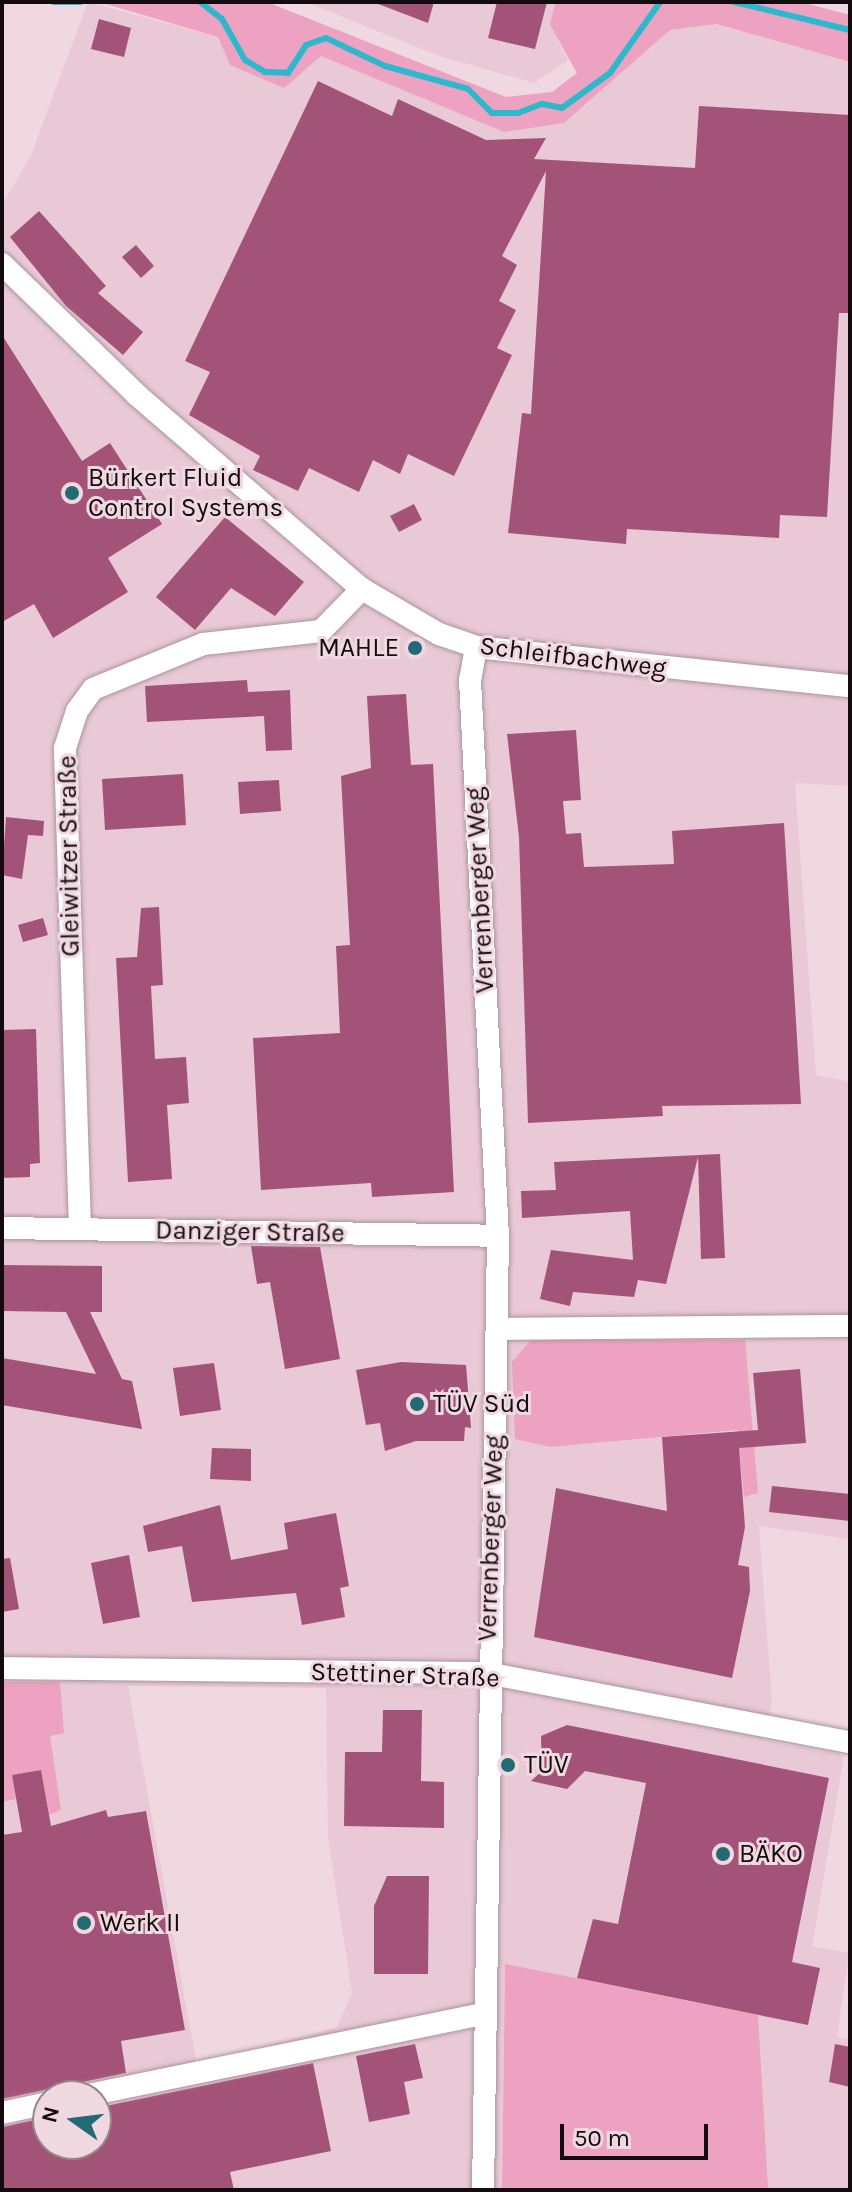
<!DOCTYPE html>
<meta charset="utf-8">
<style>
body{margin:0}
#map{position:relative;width:852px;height:2192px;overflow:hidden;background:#f0d8e1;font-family:Karla,sans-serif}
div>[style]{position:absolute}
.built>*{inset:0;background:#e9c9d5}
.green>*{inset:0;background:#eca2c0}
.stream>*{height:6px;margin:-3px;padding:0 3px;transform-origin:3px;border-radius:3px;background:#2cb8cd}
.building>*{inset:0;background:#a45378}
.roads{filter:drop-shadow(0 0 2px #ab949d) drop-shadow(0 0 2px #ab949d)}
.minor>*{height:22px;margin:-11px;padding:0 11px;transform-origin:11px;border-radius:11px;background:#fff}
.dots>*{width:22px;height:22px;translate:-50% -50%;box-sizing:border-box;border:4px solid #f0d8e1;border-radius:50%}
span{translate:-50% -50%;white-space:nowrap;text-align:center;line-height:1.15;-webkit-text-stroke:6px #f0d8e1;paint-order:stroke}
.poi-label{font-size:26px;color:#130b0e}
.left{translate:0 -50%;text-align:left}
.right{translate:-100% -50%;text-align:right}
.street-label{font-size:26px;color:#130b0e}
.frame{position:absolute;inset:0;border:4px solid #130b0e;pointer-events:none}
.north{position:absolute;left:32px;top:2080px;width:80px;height:80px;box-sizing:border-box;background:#f0d8e1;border:2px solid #98868d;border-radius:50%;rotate:284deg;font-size:22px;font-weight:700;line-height:32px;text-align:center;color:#130b0e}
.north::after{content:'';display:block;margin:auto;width:28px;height:36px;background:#226b76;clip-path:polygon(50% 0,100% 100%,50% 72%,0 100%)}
.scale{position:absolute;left:560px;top:2124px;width:148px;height:36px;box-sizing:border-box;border:4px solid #130b0e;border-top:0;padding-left:10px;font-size:24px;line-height:28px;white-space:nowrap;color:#130b0e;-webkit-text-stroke:6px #f0d8e1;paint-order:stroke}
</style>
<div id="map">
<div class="built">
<i style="clip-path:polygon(evenodd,88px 2px,218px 37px,230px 65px,321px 56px,504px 132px,564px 123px,670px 30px,717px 24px,850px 62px,850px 786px,795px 783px,816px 1075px,850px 1082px,850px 1539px,759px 1526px,772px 1700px,764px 1740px,844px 1755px,812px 1946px,849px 1953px,837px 2037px,850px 2040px,850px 2190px,765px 2190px,505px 1964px,502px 2190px,2px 2190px,2px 205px,31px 155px,88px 2px,744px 1340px,757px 1494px,744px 1496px,738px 1430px,550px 1447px,515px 1439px,744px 1340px,88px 2px,128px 1686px,326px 1688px,328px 1838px,352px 1993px,337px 2027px,197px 2066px,128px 1686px,88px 2px,48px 2096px,96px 2096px,96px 2144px,48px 2144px,48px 2096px)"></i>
<i style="clip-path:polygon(306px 2px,555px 2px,550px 25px,568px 60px,534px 83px,439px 56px)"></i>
</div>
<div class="green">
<i style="clip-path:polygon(99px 2px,267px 2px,506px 97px,552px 92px,577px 73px,550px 25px,555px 2px,801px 2px,850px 15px,850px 62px,717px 24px,670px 30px,564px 123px,504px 132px,321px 56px,284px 88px,230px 65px,218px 37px)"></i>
<i style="clip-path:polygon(531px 1340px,745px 1340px,758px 1493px,744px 1497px,737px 1430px,550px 1447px,515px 1439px,512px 1362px)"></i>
<i style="clip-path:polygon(2px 1682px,60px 1682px,64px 1733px,50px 1736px,61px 1810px,49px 1815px,41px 1770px,12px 1775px,16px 1799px,2px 1802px)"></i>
<i style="clip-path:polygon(505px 1964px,758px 2015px,768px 2188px,502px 2190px)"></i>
</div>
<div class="stream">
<i style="left:54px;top:2px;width:26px"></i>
<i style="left:200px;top:2px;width:28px;rotate:38deg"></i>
<i style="left:222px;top:19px;width:47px;rotate:60.7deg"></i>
<i style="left:245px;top:60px;width:23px;rotate:31deg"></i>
<i style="left:265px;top:72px;width:23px;rotate:2deg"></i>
<i style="left:288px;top:73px;width:33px;rotate:-57deg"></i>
<i style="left:306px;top:45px;width:21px;rotate:-19deg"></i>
<i style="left:326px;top:38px;width:65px;rotate:25.4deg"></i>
<i style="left:385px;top:66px;width:86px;rotate:15.5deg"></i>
<i style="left:468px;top:89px;width:34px;rotate:45deg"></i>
<i style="left:492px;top:113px;width:26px"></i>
<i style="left:518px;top:113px;width:26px;rotate:-21deg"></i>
<i style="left:542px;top:104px;width:20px;rotate:11deg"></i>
<i style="left:562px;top:108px;width:59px;rotate:-36.1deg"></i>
<i style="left:610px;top:73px;width:87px;rotate:-54.8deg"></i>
<i style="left:734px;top:2px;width:119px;rotate:13.6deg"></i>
</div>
<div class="building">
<i style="clip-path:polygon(373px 2px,434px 2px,428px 23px)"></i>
<i style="clip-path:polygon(497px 2px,547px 2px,535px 49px,488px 38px)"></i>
<i style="clip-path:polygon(99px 19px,131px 28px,124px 57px,91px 49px)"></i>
<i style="clip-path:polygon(318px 81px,392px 116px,398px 99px,486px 140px,546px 138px,534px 159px,695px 168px,699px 106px,850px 115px,850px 313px,839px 313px,827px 517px,780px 515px,779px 538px,627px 529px,626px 544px,508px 533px,522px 413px,531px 414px,546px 171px,502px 256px,517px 265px,499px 301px,516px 310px,497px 348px,512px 355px,454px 476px,408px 454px,400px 474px,373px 460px,359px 492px,309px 468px,298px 491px,253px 470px,260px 456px,189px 415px,210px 372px,185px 361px)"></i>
<i style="clip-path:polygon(39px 211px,106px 286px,98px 293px,143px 332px,123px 355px,66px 306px,10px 237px)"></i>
<i style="clip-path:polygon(136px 245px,154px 266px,141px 278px,122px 257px)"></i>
<i style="clip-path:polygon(2px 335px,82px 461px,110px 443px,162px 524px,108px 558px,128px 592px,53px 638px,34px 604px,2px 622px)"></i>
<i style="clip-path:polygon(414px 504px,422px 520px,399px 532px,390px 516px)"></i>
<i style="clip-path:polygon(225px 517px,304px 582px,275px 616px,231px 588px,195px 630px,156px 597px)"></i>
<i style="clip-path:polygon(247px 680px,248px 692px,290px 690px,292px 750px,266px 751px,264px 716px,147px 722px,145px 686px)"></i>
<i style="clip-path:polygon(406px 694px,411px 765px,433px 764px,454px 1192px,372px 1197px,371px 1183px,261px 1190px,253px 1038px,340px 1033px,336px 946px,350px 945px,341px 776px,371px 768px,367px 696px)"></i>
<i style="clip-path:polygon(576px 730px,581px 800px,563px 801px,566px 834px,581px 833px,584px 867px,674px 864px,672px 831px,784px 823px,801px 1104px,662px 1106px,663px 1116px,528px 1123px,519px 837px,507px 734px)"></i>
<i style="clip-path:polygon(183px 774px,186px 825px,105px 830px,102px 779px)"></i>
<i style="clip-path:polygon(279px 780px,281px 811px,240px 814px,238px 782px)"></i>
<i style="clip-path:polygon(6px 817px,44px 821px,43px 836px,28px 835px,22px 879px,2px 875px)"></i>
<i style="clip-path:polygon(159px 907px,163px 985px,151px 986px,155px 1059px,186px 1057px,189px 1103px,167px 1105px,172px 1179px,128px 1182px,116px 958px,137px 957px,141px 908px)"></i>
<i style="clip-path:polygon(43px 918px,48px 935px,23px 942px,18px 925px)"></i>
<i style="clip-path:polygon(36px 1029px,40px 1163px,30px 1164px,30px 1177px,2px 1178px,2px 1030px)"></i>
<i style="clip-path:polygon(720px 1154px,725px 1258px,701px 1259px,698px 1157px,666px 1284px,638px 1280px,634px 1297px,573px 1292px,570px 1306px,540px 1299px,551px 1250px,633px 1260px,630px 1211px,522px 1218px,521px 1191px,556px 1190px,554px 1162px)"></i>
<i style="clip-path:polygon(251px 1246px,320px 1247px,340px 1359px,285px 1369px,270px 1282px,257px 1284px)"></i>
<i style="clip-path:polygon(2px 1265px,102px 1266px,102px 1312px,90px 1312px,122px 1379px,132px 1381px,142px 1429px,2px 1405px,2px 1358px,96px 1374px,66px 1312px,2px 1311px)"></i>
<i style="clip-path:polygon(401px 1362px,466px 1365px,471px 1428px,465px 1427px,464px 1441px,416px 1441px,385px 1451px,380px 1423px,366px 1425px,356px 1370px)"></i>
<i style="clip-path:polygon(214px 1363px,221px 1410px,180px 1416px,173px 1368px)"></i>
<i style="clip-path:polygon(800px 1369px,806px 1443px,739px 1448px,745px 1527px,738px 1565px,749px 1567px,750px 1591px,732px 1678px,534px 1637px,556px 1488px,667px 1511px,662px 1437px,758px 1430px,753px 1373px)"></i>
<i style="clip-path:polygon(212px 1448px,251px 1449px,251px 1481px,210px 1479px)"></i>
<i style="clip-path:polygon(772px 1486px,850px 1494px,850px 1521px,769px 1512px)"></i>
<i style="clip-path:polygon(220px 1505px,231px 1560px,288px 1549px,284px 1523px,336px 1513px,349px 1586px,340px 1588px,345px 1617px,302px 1625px,296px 1593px,192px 1602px,182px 1546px,148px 1552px,143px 1526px)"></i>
<i style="clip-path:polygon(129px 1555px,140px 1617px,103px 1624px,91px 1563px)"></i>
<i style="clip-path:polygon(10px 1558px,19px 1609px,2px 1612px,2px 1559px)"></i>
<i style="clip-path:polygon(383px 1710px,422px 1710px,421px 1781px,444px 1782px,444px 1828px,344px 1826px,345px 1752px,382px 1752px)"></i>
<i style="clip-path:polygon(567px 1725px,829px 1778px,792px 1962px,820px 1968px,808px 2025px,577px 1978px,593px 1919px,618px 1924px,646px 1783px,585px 1771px,567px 1789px,531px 1781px,542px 1771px,541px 1736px)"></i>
<i style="clip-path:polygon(41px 1770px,51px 1826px,106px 1810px,108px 1817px,146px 1811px,185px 2030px,121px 2041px,126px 2073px,2px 2099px,2px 1835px,22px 1832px,12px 1775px)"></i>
<i style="clip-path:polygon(387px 1876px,429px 1876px,428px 1974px,374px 1974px,374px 1906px)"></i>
<i style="clip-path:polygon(415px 2044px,423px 2078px,404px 2082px,410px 2114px,369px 2122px,356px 2056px)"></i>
<i style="clip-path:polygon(835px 2044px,850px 2047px,850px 2087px,829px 2082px)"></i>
<i style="clip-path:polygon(313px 2063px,331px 2151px,230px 2172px,234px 2190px,2px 2190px,2px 2127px,48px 2117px,48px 2144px,96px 2144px,96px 2108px)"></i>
</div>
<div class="roads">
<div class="minor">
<i style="left:2px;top:264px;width:188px;rotate:44.1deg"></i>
<i style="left:137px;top:395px;width:297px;rotate:40.8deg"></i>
<i style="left:362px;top:589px;width:89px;rotate:30.3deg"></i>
<i style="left:439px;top:634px;width:39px;rotate:19deg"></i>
<i style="left:476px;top:647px;width:376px;rotate:6deg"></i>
<i style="left:476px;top:647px;width:34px;rotate:100deg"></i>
<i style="left:470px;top:680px;width:557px;rotate:87.12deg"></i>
<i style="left:498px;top:1236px;width:954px;rotate:90.9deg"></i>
<i style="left:2px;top:1228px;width:496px;rotate:0.9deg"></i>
<i style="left:80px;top:1229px;width:481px;rotate:-91.8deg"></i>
<i style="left:65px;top:748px;width:39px;rotate:-72deg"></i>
<i style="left:77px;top:711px;width:27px;rotate:-54deg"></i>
<i style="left:93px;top:689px;width:119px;rotate:-22.2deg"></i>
<i style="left:203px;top:644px;width:119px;rotate:-6.3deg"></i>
<i style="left:321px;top:631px;width:59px;rotate:-45.7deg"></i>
<i style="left:498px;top:1329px;width:352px;rotate:-0.5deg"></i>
<i style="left:2px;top:1668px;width:485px;rotate:0.6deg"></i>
<i style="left:487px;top:1673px;width:369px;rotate:10.8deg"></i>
<i style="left:83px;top:2096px;width:408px;rotate:-11.6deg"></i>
<i style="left:2px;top:2113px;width:47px;rotate:-12.3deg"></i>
</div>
</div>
<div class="dots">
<i style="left:72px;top:493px;background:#226b76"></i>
<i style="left:415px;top:648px;background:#226b76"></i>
<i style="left:417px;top:1404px;background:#226b76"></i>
<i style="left:508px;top:1765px;background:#226b76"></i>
<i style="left:723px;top:1854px;background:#226b76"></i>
<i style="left:84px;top:1923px;background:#226b76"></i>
</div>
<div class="poi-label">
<span class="left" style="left:88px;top:493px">Bürkert Fluid<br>Control Systems</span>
<span class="right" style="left:399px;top:648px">MAHLE</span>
<span class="left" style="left:433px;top:1404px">TÜV Süd</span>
<span class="left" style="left:524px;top:1765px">TÜV</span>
<span class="left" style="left:739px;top:1854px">BÄKO</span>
<span class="left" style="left:100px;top:1923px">Werk II</span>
</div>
<div class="street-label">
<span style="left:573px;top:657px;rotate:7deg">Schleifbachweg</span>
<span style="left:69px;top:856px;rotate:-91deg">Gleiwitzer Straße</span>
<span style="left:480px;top:890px;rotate:-93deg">Verrenberger Weg</span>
<span style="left:250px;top:1232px;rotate:1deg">Danziger Straße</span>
<span style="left:491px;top:1538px;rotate:-88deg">Verrenberger Weg</span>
<span style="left:405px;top:1675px;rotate:2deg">Stettiner Straße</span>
</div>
<div class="frame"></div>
<div class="north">N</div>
<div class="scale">50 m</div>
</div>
